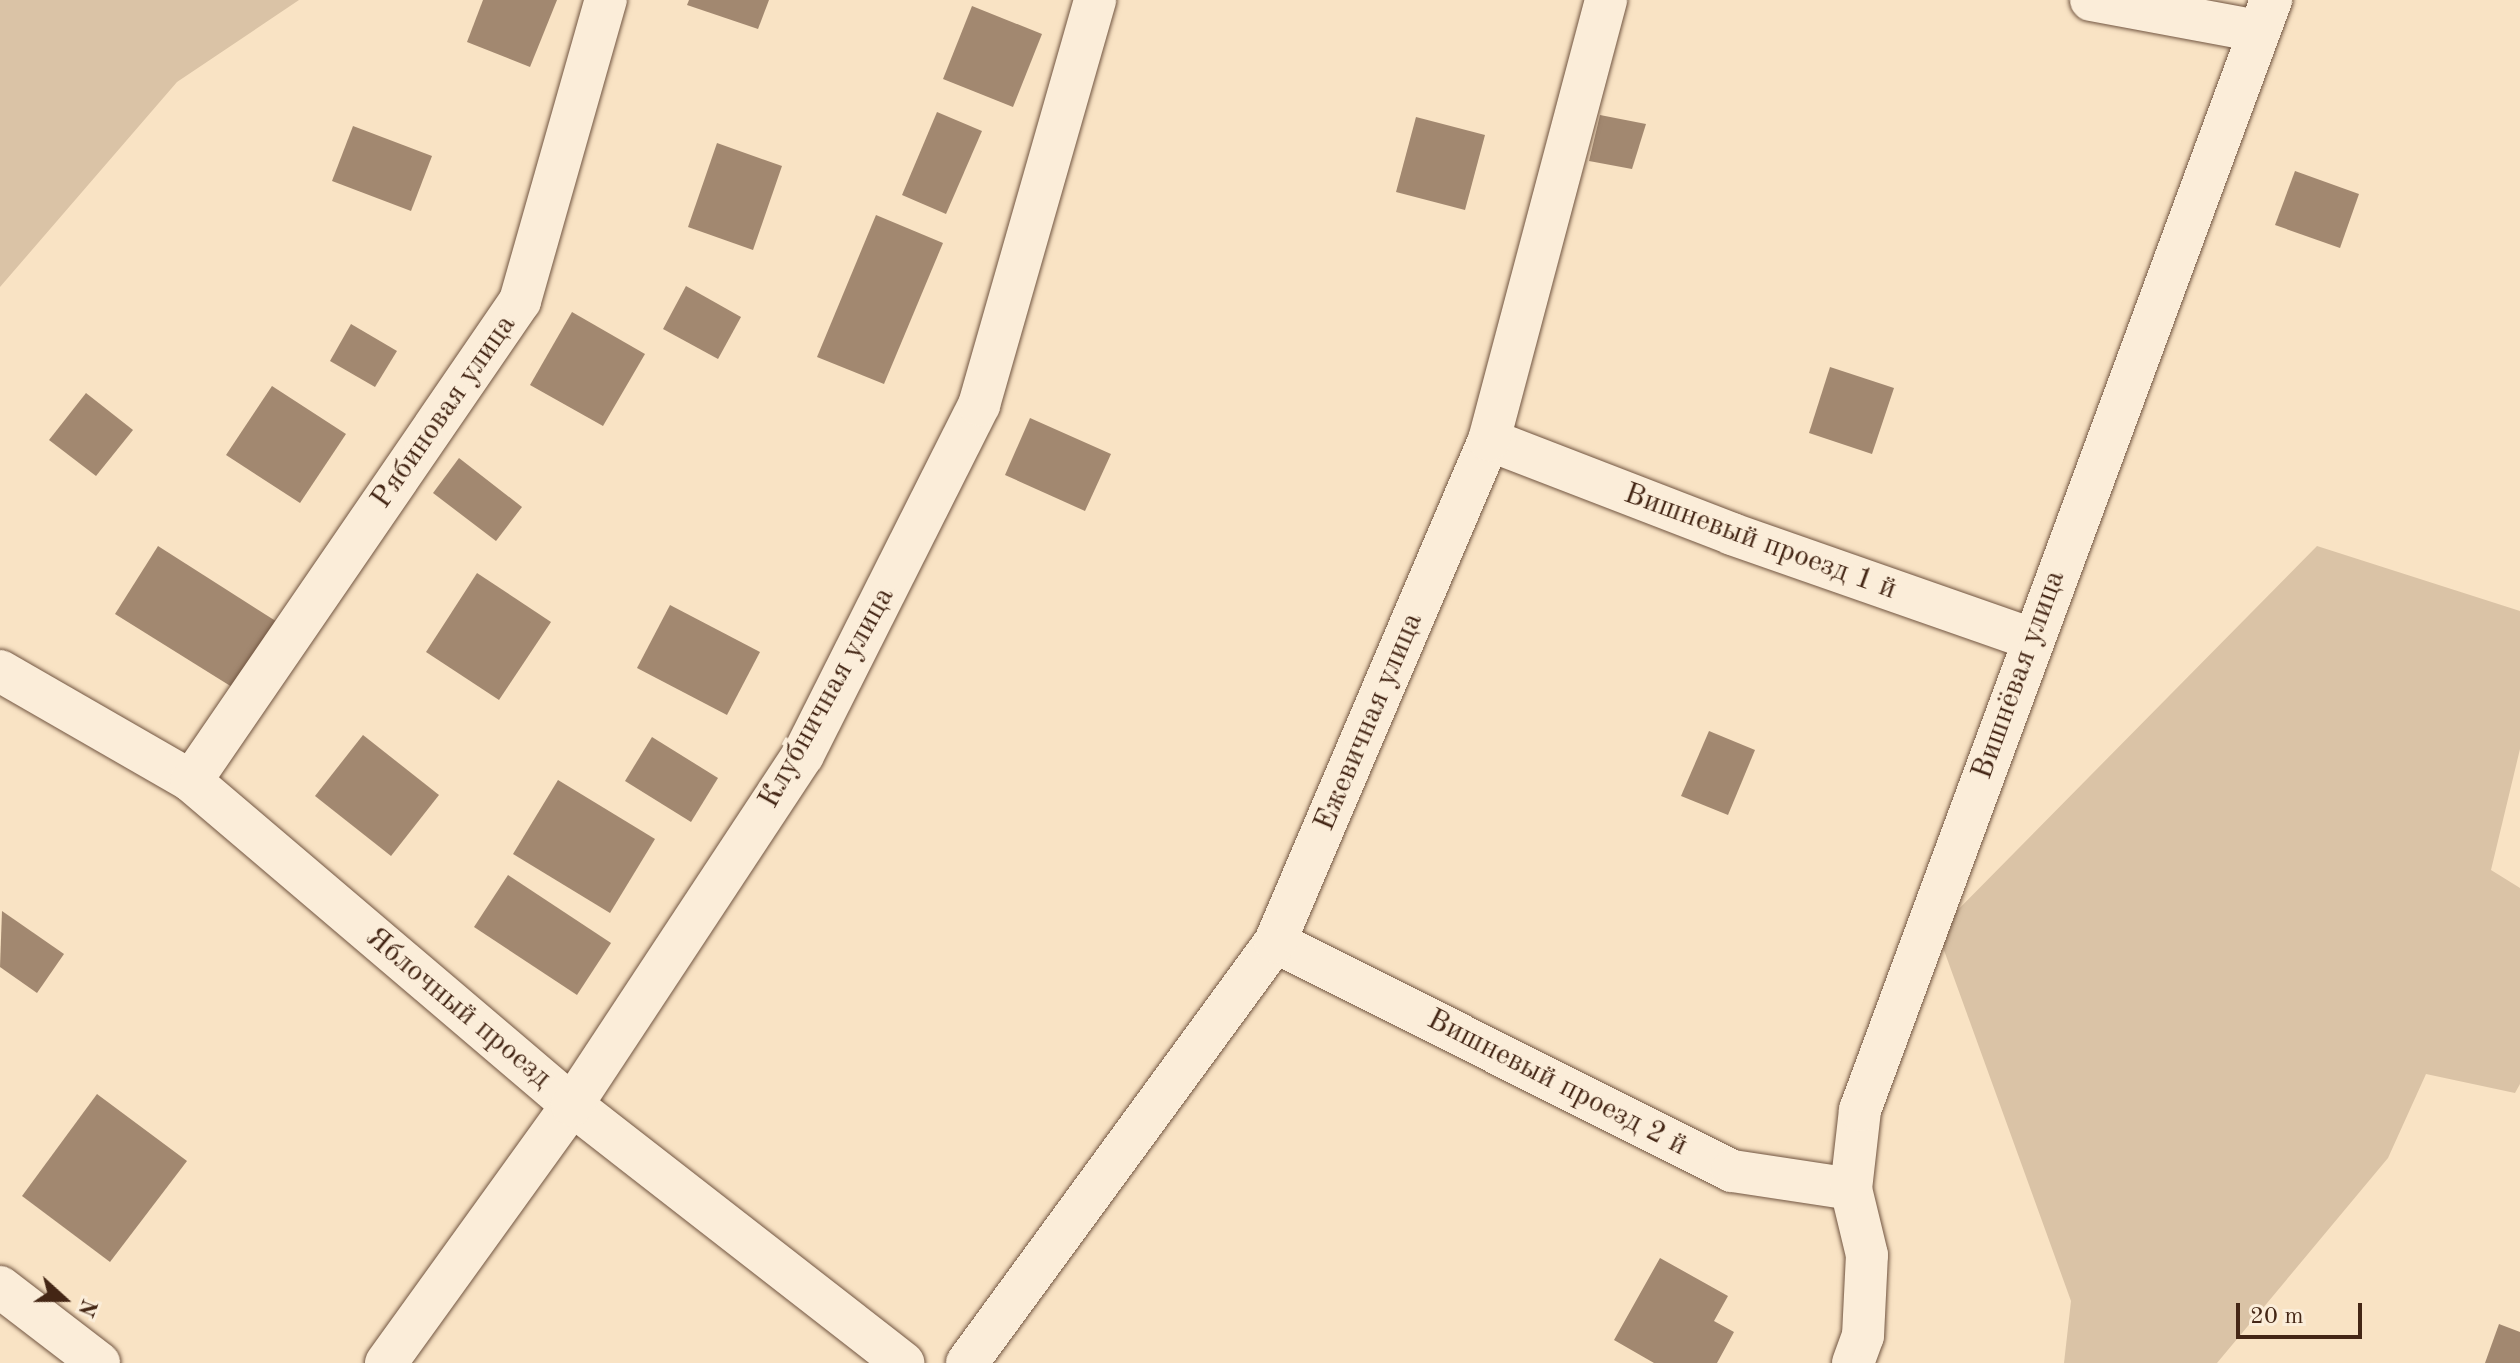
<!DOCTYPE html>
<meta charset="utf-8">
<style>
body{margin:0}
#map{position:relative;width:2520px;height:1363px;overflow:hidden;background:#f9e3c4;font-family:"Old Standard TT",serif}
div>[style]{position:absolute}
.green>*{inset:0;background:#dac3a6}
.building>*{inset:0;background:#a28870}
.roads{filter:drop-shadow(0 0 2px #715541) drop-shadow(0 0 2px #715541)}
.minor>*{height:42px;margin:-21px;padding:0 21px;transform-origin:21px;border-radius:21px;background:#fbedd9}
span{translate:-50% -50%;white-space:nowrap;text-align:center;line-height:1.15;-webkit-text-stroke:8px #fbedd9;paint-order:stroke}
.street-label{font-size:30px;color:#442615}
.north{position:absolute;left:24px;top:1259px;width:80px;height:80px;-webkit-text-stroke:6px #fbedd9;paint-order:stroke;rotate:111deg;font-size:22px;font-weight:700;line-height:32px;text-align:center;color:#442615}
.north::after{content:'';display:block;margin:auto;width:28px;height:36px;background:#442615;clip-path:polygon(50% 0,100% 100%,50% 72%,0 100%)}
.scale{position:absolute;left:2236px;top:1303px;width:126px;height:36px;box-sizing:border-box;border:4px solid #442615;border-top:0;padding-left:10px;font-size:24px;line-height:28px;white-space:nowrap;color:#442615;-webkit-text-stroke:6px #fbedd9;paint-order:stroke}
</style>
<div id="map">
<div class="green">
<i style="clip-path:polygon(0 0,299px 0,177px 82px,0 287px)"></i>
<i style="clip-path:polygon(2317px 546px,2520px 611px,2520px 749px,2491px 870px,2520px 888px,2520px 1084px,2515px 1093px,2426px 1074px,2388px 1158px,2217px 1363px,2064px 1363px,2071px 1301px,1937px 931px)"></i>
</div>
<div class="building">
<i style="clip-path:polygon(483px 0,557px 0,530px 67px,467px 42px)"></i>
<i style="clip-path:polygon(689px 0,769px 0,758px 29px,687px 5px)"></i>
<i style="clip-path:polygon(972px 6px,1042px 34px,1013px 107px,943px 79px)"></i>
<i style="clip-path:polygon(937px 112px,982px 131px,946px 214px,902px 195px)"></i>
<i style="clip-path:polygon(1600px 115px,1646px 124px,1632px 169px,1589px 161px)"></i>
<i style="clip-path:polygon(1416px 117px,1485px 135px,1465px 210px,1396px 192px)"></i>
<i style="clip-path:polygon(353px 126px,432px 156px,411px 211px,332px 181px)"></i>
<i style="clip-path:polygon(717px 143px,782px 166px,753px 250px,688px 227px)"></i>
<i style="clip-path:polygon(2295px 171px,2359px 194px,2340px 248px,2275px 225px)"></i>
<i style="clip-path:polygon(876px 215px,943px 243px,884px 384px,817px 357px)"></i>
<i style="clip-path:polygon(686px 286px,741px 317px,718px 359px,663px 329px)"></i>
<i style="clip-path:polygon(572px 312px,645px 354px,603px 426px,530px 385px)"></i>
<i style="clip-path:polygon(351px 324px,397px 351px,375px 387px,330px 361px)"></i>
<i style="clip-path:polygon(1830px 367px,1894px 388px,1872px 454px,1809px 433px)"></i>
<i style="clip-path:polygon(272px 386px,346px 434px,300px 503px,226px 455px)"></i>
<i style="clip-path:polygon(86px 393px,133px 430px,96px 476px,49px 440px)"></i>
<i style="clip-path:polygon(1030px 418px,1111px 454px,1085px 511px,1005px 475px)"></i>
<i style="clip-path:polygon(459px 458px,522px 507px,496px 541px,433px 493px)"></i>
<i style="clip-path:polygon(158px 546px,282px 625px,240px 692px,115px 614px)"></i>
<i style="clip-path:polygon(477px 573px,551px 622px,499px 700px,426px 652px)"></i>
<i style="clip-path:polygon(670px 605px,760px 652px,727px 715px,637px 668px)"></i>
<i style="clip-path:polygon(1709px 731px,1755px 750px,1728px 815px,1681px 796px)"></i>
<i style="clip-path:polygon(363px 735px,439px 795px,391px 856px,315px 796px)"></i>
<i style="clip-path:polygon(652px 737px,718px 778px,691px 822px,625px 781px)"></i>
<i style="clip-path:polygon(558px 780px,655px 839px,610px 913px,513px 854px)"></i>
<i style="clip-path:polygon(508px 875px,611px 943px,577px 995px,474px 927px)"></i>
<i style="clip-path:polygon(2px 911px,64px 954px,37px 993px,0 967px)"></i>
<i style="clip-path:polygon(97px 1094px,187px 1161px,110px 1262px,22px 1196px)"></i>
<i style="clip-path:polygon(1660px 1258px,1728px 1296px,1714px 1321px,1734px 1332px,1717px 1363px,1654px 1363px,1614px 1340px)"></i>
<i style="clip-path:polygon(2499px 1324px,2520px 1332px,2520px 1363px,2485px 1363px)"></i>
</div>
<div class="roads">
<div class="minor">
<i style="left:2091px;top:0;width:170px;rotate:10.5deg"></i>
<i style="left:1489px;top:440px;width:261px;rotate:21.1deg"></i>
<i style="left:1732px;top:534px;width:317px;rotate:19.3deg"></i>
<i style="left:0;top:671px;width:220px;rotate:29.9deg"></i>
<i style="left:191px;top:781px;width:500px;rotate:40.38deg"></i>
<i style="left:572px;top:1105px;width:420px;rotate:37.9deg"></i>
<i style="left:191px;top:781px;width:582px;rotate:-55.57deg"></i>
<i style="left:520px;top:301px;width:313px;rotate:-74.1deg"></i>
<i style="left:1275px;top:942px;width:511px;rotate:26.62deg"></i>
<i style="left:1732px;top:1171px;width:120px;rotate:8.6deg"></i>
<i style="left:0;top:1287px;width:125px;rotate:37.5deg"></i>
<i style="left:386px;top:1363px;width:318px;rotate:-54.2deg"></i>
<i style="left:572px;top:1105px;width:419px;rotate:-56.6deg"></i>
<i style="left:803px;top:755px;width:392px;rotate:-63.3deg"></i>
<i style="left:979px;top:405px;width:421px;rotate:-74deg"></i>
<i style="left:967px;top:1363px;width:522px;rotate:-53.81deg"></i>
<i style="left:1275px;top:942px;width:546px;rotate:-66.91deg"></i>
<i style="left:1489px;top:440px;width:455px;rotate:-75.1deg"></i>
<i style="left:1853px;top:1363px;width:29px;rotate:-70deg"></i>
<i style="left:1863px;top:1336px;width:81px;rotate:-87.2deg"></i>
<i style="left:1867px;top:1255px;width:68px;rotate:-103.6deg"></i>
<i style="left:1851px;top:1189px;width:80px;rotate:-83.5deg"></i>
<i style="left:1860px;top:1110px;width:1184px;rotate:-69.68deg"></i>
</div>
</div>
<div class="street-label">
<span style="left:444px;top:412px;rotate:-55deg">Рябиновая улица</span>
<span style="left:1760px;top:542px;rotate:20deg">Вишневый проезд 1 й</span>
<span style="left:2019px;top:675px;rotate:-70deg">Вишнёвая улица</span>
<span style="left:827px;top:698px;rotate:-61deg">Клубничная улица</span>
<span style="left:1369px;top:722px;rotate:-67deg">Ежевичная улица</span>
<span style="left:458px;top:1008px;rotate:40deg">Яблочный проезд</span>
<span style="left:1557px;top:1083px;rotate:27deg">Вишневый проезд 2 й</span>
</div>
<div class="north">N</div>
<div class="scale">20 m</div>
</div>
